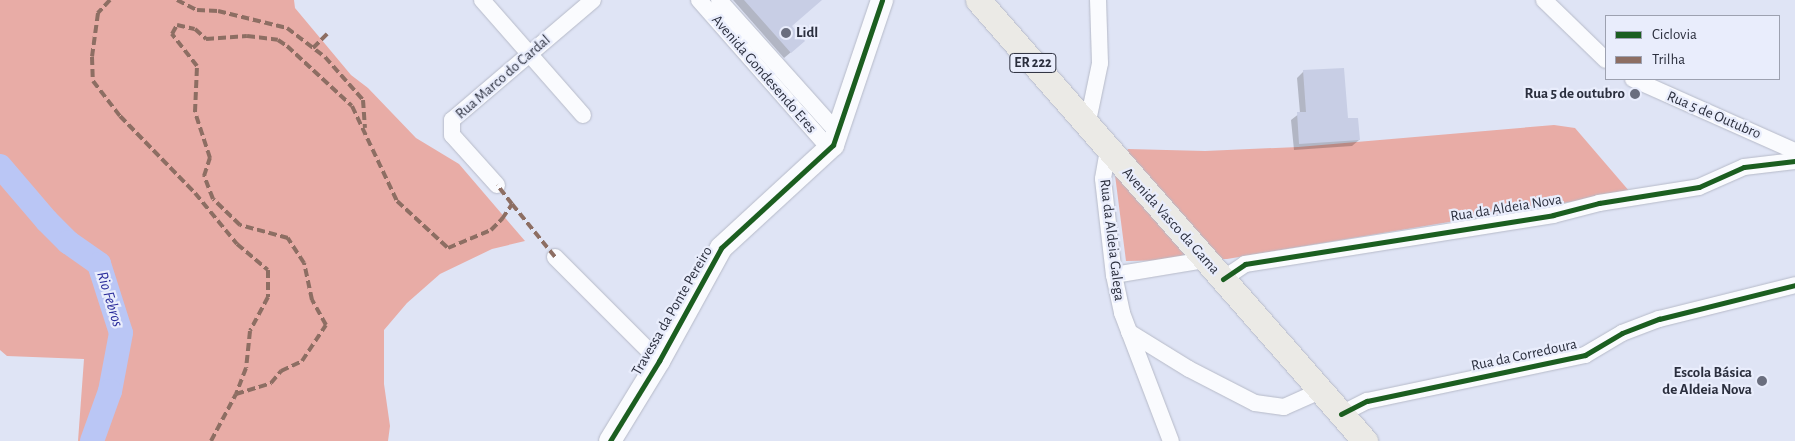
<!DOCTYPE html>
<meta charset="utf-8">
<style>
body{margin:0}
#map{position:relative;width:1795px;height:441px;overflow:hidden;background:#dfe4f5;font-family:"Alegreya Sans",sans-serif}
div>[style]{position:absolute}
.forest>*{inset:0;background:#e8aca6}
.shadow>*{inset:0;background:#0003}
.river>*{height:24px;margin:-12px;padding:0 12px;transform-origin:12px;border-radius:12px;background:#bac6f5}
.building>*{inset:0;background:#c8cee5}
.roads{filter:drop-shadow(0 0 1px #b6bac8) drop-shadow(0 0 1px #b6bac8)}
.street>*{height:16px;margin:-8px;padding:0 8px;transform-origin:8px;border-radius:8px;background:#fafbfe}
.secondary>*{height:22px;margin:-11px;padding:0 11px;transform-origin:11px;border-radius:11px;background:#fafbfe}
.primary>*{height:25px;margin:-12.5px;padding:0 12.5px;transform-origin:12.5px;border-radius:12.5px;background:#ebeae6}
.quiet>*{height:4px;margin-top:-2px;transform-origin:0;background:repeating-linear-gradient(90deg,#8d6e63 0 8px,transparent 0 12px)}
.cycleway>*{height:5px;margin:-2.5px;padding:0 2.5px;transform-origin:2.5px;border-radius:2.5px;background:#1b5e20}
.dots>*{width:14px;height:14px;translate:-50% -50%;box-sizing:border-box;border:2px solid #e9edfc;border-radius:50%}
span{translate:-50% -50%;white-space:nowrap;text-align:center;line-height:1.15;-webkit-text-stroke:4.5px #e9edfc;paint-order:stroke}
.shield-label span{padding:1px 4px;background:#e9edfc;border:1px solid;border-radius:4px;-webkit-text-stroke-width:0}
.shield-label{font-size:14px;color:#2b2f3e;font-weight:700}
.poi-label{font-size:15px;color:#2b2f3e;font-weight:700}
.left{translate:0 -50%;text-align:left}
.right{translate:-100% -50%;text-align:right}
.street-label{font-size:15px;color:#2b2f3e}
.water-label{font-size:16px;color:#2b2d9c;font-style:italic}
.legend{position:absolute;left:1605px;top:15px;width:175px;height:65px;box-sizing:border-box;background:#e9edfc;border:1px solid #9da1b0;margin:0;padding:6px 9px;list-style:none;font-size:15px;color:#2b2f3e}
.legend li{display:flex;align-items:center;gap:10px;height:25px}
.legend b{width:25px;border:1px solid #9da1b0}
</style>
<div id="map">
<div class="forest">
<i style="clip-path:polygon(0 0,294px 0,295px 8px,351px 75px,368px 88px,416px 138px,459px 164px,525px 241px,492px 249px,440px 274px,407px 303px,384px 330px,384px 384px,390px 426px,388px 441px,78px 441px,84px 359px,7px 356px,0 350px)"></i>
<i style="clip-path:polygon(1554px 125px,1575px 128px,1630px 192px,1227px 259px,1126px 261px,1115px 175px,1128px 149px,1205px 151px,1298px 147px)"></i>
</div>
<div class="shadow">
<i style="clip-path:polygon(733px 0,816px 0,791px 26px,797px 47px,784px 58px)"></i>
<i style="clip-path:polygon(1304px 71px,1347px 120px,1359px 140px,1352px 146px,1294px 150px,1291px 120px,1300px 113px,1297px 78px)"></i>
</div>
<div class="river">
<i style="left:0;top:166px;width:72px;rotate:49.5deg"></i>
<i style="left:47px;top:221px;width:30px;rotate:45deg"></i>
<i style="left:68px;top:242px;width:38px;rotate:35deg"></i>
<i style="left:99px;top:264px;width:72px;rotate:72.3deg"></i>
<i style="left:121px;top:333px;width:59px;rotate:100.7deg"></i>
<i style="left:110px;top:391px;width:53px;rotate:109.8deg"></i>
</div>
<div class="building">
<i style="clip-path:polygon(744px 0,822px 0,792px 26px,805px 41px,791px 53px)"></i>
<i style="clip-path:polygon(1344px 68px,1348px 118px,1358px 118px,1360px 140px,1299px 144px,1297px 112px,1306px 112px,1303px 70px)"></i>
</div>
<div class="roads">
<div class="street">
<i style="left:482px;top:0;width:153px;rotate:48.7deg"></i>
<i style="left:699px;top:0;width:197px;rotate:48.7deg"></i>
<i style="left:719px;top:0;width:177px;rotate:48.2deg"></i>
<i style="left:1544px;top:0;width:86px;rotate:44.1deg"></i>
<i style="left:1633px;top:79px;width:177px;rotate:24deg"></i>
<i style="left:1087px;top:126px;width:64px;rotate:-78.3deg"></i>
<i style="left:1100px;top:63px;width:63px;rotate:-91.8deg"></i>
<i style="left:1108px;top:150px;width:29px;rotate:100deg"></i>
<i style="left:1103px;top:179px;width:97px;rotate:83.5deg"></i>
<i style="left:1114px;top:275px;width:39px;rotate:78deg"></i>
<i style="left:1122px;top:313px;width:137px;rotate:69.1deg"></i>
<i style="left:497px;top:185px;width:67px;rotate:-132deg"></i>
<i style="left:452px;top:135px;width:15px;rotate:-90deg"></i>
<i style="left:452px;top:120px;width:185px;rotate:-40.4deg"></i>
<i style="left:555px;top:257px;width:147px;rotate:45deg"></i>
<i style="left:1114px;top:275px;width:93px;rotate:-9.3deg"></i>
<i style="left:1223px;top:279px;width:27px;rotate:-34deg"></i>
<i style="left:1245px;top:264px;width:312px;rotate:-9deg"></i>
<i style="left:1553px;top:215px;width:48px;rotate:-14.6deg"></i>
<i style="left:1599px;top:203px;width:101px;rotate:-9.1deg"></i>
<i style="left:1699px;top:187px;width:49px;rotate:-24deg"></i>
<i style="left:1744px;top:167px;width:51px;rotate:-6.7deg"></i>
<i style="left:1129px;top:332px;width:70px;rotate:31.7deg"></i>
<i style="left:1189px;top:369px;width:74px;rotate:27.3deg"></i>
<i style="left:1255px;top:403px;width:29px;rotate:8deg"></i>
<i style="left:1284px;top:407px;width:39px;rotate:-24deg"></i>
<i style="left:1341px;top:414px;width:29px;rotate:-27deg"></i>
<i style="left:1367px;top:401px;width:223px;rotate:-11.9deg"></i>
<i style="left:1585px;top:355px;width:43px;rotate:-30.7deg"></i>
<i style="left:1622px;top:333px;width:40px;rotate:-21deg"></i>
<i style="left:1659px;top:319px;width:140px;rotate:-14deg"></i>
</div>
<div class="secondary">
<i style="left:610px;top:441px;width:94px;rotate:-58.5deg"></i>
<i style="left:659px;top:361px;width:129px;rotate:-61.2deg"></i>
<i style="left:721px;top:248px;width:152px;rotate:-42.6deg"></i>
<i style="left:833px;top:145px;width:153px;rotate:-71.3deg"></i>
</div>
<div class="primary">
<i style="left:978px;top:0;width:587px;rotate:48.73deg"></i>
</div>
</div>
<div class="quiet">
<i style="left:110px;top:0;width:18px;rotate:133deg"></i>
<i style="left:98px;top:13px;width:44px;rotate:97.8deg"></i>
<i style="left:92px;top:57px;width:24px;rotate:88deg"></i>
<i style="left:93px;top:81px;width:44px;rotate:52.4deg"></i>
<i style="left:120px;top:116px;width:107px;rotate:45.8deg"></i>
<i style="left:195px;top:193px;width:66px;rotate:50.5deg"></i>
<i style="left:237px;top:244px;width:40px;rotate:40deg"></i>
<i style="left:268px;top:270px;width:27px;rotate:90deg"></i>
<i style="left:268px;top:297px;width:38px;rotate:118deg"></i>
<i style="left:250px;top:331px;width:37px;rotate:96deg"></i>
<i style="left:246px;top:368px;width:28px;rotate:111deg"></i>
<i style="left:177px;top:0;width:22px;rotate:27deg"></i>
<i style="left:197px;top:10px;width:21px;rotate:3deg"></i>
<i style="left:218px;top:11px;width:71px;rotate:13.8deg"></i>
<i style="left:287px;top:28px;width:48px;rotate:37.3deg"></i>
<i style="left:325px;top:57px;width:57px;rotate:48.5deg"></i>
<i style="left:363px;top:100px;width:28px;rotate:86deg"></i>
<i style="left:313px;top:48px;width:20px;rotate:-45deg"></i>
<i style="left:512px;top:204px;width:68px;rotate:50.9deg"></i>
<i style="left:211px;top:441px;width:53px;rotate:-62deg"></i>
<i style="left:236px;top:394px;width:37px;rotate:-17deg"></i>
<i style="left:271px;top:383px;width:16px;rotate:-50deg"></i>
<i style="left:281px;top:371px;width:23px;rotate:-25deg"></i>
<i style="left:302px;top:361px;width:43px;rotate:-56.3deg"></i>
<i style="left:326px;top:325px;width:29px;rotate:-119deg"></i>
<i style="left:312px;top:300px;width:38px;rotate:-102deg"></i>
<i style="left:304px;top:263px;width:30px;rotate:-123deg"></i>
<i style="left:288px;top:238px;width:50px;rotate:-164.8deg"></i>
<i style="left:240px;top:225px;width:37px;rotate:-136deg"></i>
<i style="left:213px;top:199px;width:25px;rotate:-111deg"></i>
<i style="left:204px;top:176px;width:19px;rotate:-72deg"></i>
<i style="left:210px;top:158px;width:48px;rotate:-108.1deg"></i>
<i style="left:195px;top:112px;width:46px;rotate:-87.5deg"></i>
<i style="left:197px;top:66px;width:41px;rotate:-128deg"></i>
<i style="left:172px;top:34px;width:10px;rotate:-61deg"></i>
<i style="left:177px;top:25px;width:18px;rotate:13deg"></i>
<i style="left:195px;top:29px;width:15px;rotate:42deg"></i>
<i style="left:206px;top:39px;width:41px;rotate:-4.2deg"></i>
<i style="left:247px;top:36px;width:31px;rotate:7deg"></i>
<i style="left:278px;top:40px;width:11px;rotate:34deg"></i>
<i style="left:287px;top:46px;width:88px;rotate:42.7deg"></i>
<i style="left:352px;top:106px;width:105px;rotate:64.7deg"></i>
<i style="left:397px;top:201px;width:69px;rotate:42.7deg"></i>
<i style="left:448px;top:248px;width:47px;rotate:-22.7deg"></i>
<i style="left:491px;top:230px;width:16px;rotate:-45deg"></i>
<i style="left:502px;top:219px;width:18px;rotate:-56deg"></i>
<i style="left:512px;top:204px;width:24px;rotate:-128deg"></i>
</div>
<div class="cycleway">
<i style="left:1223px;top:279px;width:27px;rotate:-34deg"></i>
<i style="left:1245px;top:264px;width:312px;rotate:-9deg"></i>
<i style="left:1553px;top:215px;width:48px;rotate:-14.6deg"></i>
<i style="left:1599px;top:203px;width:101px;rotate:-9.1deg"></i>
<i style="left:1699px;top:187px;width:49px;rotate:-24deg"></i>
<i style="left:1744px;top:167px;width:51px;rotate:-6.7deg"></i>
<i style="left:1341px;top:414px;width:29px;rotate:-27deg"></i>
<i style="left:1367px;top:401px;width:223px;rotate:-11.9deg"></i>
<i style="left:1585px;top:355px;width:43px;rotate:-30.7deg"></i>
<i style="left:1622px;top:333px;width:40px;rotate:-21deg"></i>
<i style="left:1659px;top:319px;width:140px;rotate:-14deg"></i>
<i style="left:610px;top:441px;width:94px;rotate:-58.5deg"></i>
<i style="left:659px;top:361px;width:129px;rotate:-61.2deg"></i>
<i style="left:721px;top:248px;width:152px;rotate:-42.6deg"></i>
<i style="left:833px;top:145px;width:153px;rotate:-71.3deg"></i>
</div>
<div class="dots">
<i style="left:786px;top:33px;background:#6a6e7e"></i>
<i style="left:1635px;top:94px;background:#6a6e7e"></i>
<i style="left:1762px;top:381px;background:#6a6e7e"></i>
</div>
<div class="shield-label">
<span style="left:1033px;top:63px">ER 222</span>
</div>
<div class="poi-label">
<span class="left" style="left:796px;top:33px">Lidl</span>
<span class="right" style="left:1625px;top:94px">Rua 5 de outubro</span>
<span class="right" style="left:1752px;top:381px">Escola Básica<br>de Aldeia Nova</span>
</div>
<div class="street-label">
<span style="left:764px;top:74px;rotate:49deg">Avenida Gondesendo Eres</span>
<span style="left:503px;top:77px;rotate:-41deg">Rua Marco do Cardal</span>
<span style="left:1714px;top:115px;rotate:23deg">Rua 5 de Outubro</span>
<span style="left:1506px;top:208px;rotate:-9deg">Rua da Aldeia Nova</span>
<span style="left:1171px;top:221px;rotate:48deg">Avenida Vasco da Gama</span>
<span style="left:1112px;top:240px;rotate:83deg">Rua da Aldeia Galega</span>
<span style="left:672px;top:311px;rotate:-60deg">Travessa da Ponte Pereiro</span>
<span style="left:1524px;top:355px;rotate:-12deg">Rua da Corredoura</span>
</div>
<div class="water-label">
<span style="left:110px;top:299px;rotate:73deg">Rio Febros</span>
</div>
<ul class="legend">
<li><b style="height:6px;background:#1b5e20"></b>Ciclovia</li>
<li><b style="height:6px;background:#8d6e63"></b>Trilha</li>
</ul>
</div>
